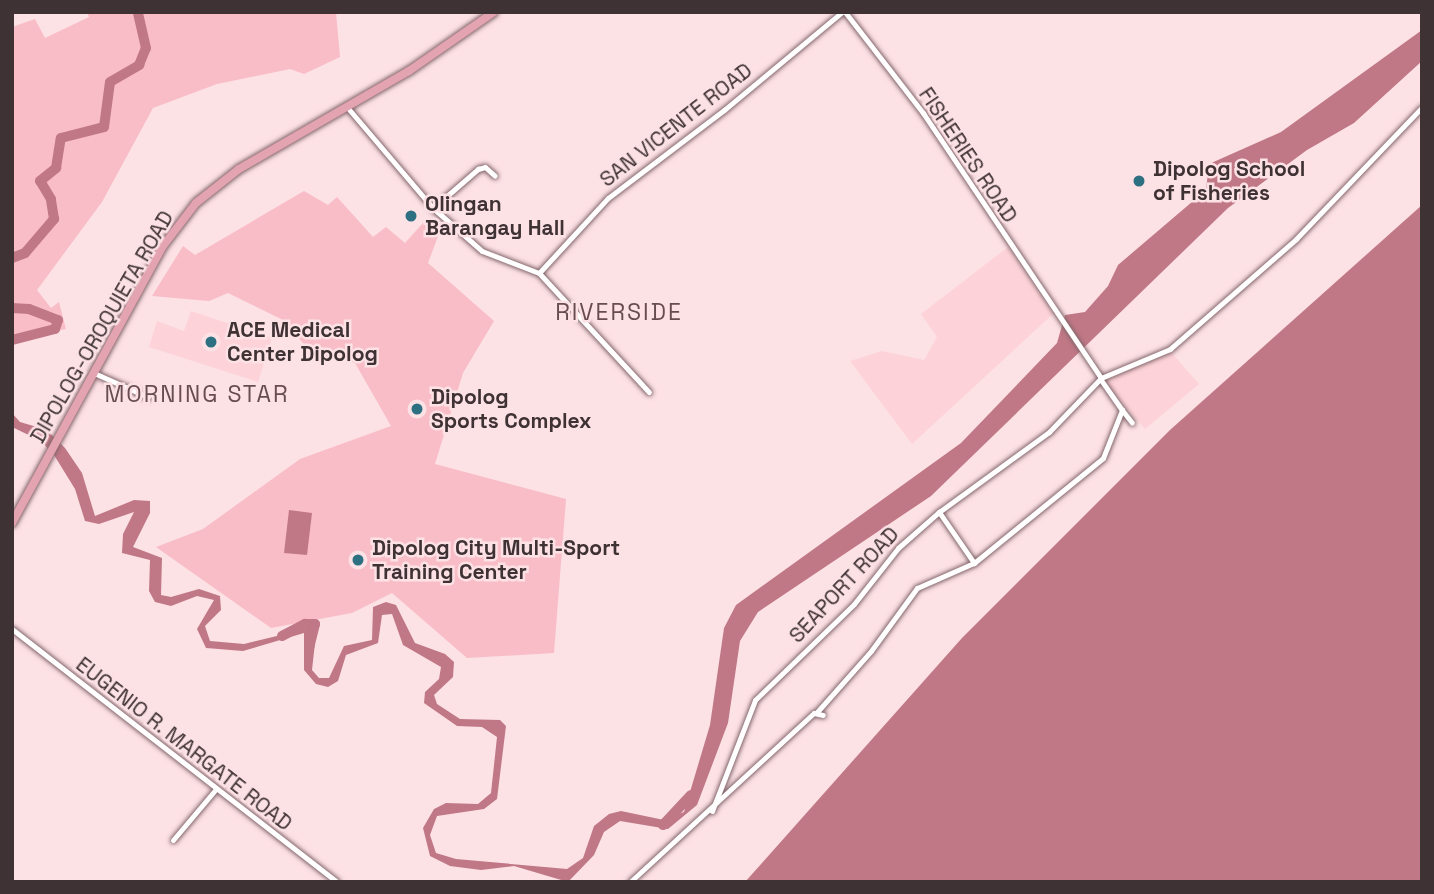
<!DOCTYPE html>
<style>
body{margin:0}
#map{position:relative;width:1434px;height:894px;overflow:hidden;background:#fce1e5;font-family:"Space Grotesk",sans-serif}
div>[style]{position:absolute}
.built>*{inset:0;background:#fdd3d9}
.green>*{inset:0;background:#f9bdc7}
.water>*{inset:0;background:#c17886}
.river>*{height:10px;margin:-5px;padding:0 5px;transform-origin:5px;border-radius:5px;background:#c17886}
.roads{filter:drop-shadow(0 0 2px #84676c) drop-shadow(0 0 2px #84676c)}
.street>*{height:5px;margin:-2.5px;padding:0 2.5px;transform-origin:2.5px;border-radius:2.5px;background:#fff}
.primary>*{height:8px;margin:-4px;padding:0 4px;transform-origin:4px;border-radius:4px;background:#e3a3b1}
.dots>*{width:19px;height:19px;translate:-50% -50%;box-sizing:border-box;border:4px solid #fce1e5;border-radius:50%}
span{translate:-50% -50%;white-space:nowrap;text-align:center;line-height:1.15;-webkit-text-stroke:5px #fce1e5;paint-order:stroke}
.street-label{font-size:21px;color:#3f3234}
.poi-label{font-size:21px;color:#3f3234;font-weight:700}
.left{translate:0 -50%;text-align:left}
.neighbourhood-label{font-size:23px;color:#674c50;letter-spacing:2px}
.frame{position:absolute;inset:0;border:14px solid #3f3234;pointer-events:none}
</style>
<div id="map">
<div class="built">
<i style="clip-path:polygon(1008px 247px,1053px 314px,912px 444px,850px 361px,882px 351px,924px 360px,937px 337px,921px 314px)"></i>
<i style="clip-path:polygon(191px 311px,272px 338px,258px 382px,149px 347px,157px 321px,184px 331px)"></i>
<i style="clip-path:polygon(1170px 351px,1199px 384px,1145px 429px,1102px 379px)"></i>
</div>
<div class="green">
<i style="clip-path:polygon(87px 12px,336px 12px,340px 57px,304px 74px,290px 69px,217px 84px,153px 108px,102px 202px,37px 290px,51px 308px,59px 302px,66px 329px,12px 338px,12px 27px,35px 19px,45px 38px,89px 17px)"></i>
<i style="clip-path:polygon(304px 191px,328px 205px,337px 197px,373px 237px,386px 227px,405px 243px,423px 223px,440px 231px,428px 263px,494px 321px,463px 373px,435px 464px,566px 499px,554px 653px,467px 658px,392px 593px,352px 613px,271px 628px,156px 547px,203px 529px,300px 459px,391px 426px,355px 363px,314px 355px,281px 319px,228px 293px,209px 301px,152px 296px,183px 246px,195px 255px)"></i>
</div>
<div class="water">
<i style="clip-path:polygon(1422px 30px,1422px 61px,1354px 123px,1307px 150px,1228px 208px,931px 496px,758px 612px,740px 641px,728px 723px,697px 805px,668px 829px,620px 821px,604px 832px,594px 855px,568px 882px,514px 866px,481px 870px,450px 866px,430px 856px,423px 828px,434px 809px,446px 803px,478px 804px,491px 793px,497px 737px,482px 727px,457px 726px,424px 703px,425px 692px,439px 679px,441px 667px,403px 645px,392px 614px,382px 615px,378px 643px,346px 655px,338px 681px,328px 687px,316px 684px,304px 670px,304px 633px,243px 651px,206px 648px,197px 629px,214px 600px,197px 596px,171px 606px,155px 602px,149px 591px,150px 560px,122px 553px,123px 534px,134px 512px,99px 524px,85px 521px,75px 489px,54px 455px,41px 441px,12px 427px,12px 413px,20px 422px,47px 430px,65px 448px,82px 473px,95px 516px,134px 500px,150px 501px,150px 513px,133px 547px,162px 558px,161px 595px,171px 597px,199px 589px,220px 596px,221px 610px,205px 626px,210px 641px,244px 644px,310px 628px,315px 643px,312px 670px,319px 678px,329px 678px,344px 646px,372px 640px,373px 607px,386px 602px,396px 605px,415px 643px,445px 654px,454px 662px,453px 677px,434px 695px,437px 704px,460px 719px,500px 720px,506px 726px,497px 799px,484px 809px,437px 816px,430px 835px,436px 853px,456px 859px,567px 869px,583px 858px,594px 826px,609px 814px,621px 811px,664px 820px,684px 812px,710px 725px,724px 628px,736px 605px,961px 443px,1057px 343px,1065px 315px,1085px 312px,1108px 286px,1118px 265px,1206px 190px,1209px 164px,1281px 132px)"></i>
<i style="clip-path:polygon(1422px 205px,1422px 882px,745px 882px,962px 638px,1170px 430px)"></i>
<i style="clip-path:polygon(289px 510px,312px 513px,307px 555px,284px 553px)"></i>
</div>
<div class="river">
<i style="left:12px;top:258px;width:14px;rotate:-21deg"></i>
<i style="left:25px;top:253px;width:45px;rotate:-49.5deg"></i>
<i style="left:54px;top:219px;width:20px;rotate:-99deg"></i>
<i style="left:51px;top:199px;width:21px;rotate:-121deg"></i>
<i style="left:40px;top:181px;width:21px;rotate:-39deg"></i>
<i style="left:56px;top:168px;width:30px;rotate:-81deg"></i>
<i style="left:61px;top:138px;width:44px;rotate:-14.3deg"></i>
<i style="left:104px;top:127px;width:45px;rotate:-82.4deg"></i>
<i style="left:110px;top:82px;width:34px;rotate:-30deg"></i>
<i style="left:139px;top:65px;width:18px;rotate:-68deg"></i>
<i style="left:146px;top:48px;width:37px;rotate:-103deg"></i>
<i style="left:12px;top:308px;width:17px;rotate:3deg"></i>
<i style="left:29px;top:309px;width:31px;rotate:21deg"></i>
<i style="left:58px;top:320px;width:9px;rotate:108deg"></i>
<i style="left:55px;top:329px;width:44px;rotate:165.7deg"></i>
<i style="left:282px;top:636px;width:26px;rotate:-28deg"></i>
<i style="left:305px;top:624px;width:10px"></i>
<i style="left:315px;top:624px;width:25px;rotate:104deg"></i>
<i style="left:663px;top:825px;width:41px;rotate:-47deg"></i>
</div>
<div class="roads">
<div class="street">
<i style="left:845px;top:12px;width:128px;rotate:52.3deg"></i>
<i style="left:923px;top:113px;width:319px;rotate:56.1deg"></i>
<i style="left:347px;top:107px;width:133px;rotate:49.6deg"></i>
<i style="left:433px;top:208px;width:65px;rotate:41.3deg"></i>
<i style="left:482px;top:251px;width:61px;rotate:21.1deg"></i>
<i style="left:539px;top:273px;width:162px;rotate:47.3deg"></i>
<i style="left:433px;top:208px;width:60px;rotate:-40.9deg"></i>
<i style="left:478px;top:169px;width:7px;rotate:-16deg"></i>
<i style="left:485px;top:167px;width:13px;rotate:42deg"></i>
<i style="left:539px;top:273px;width:102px;rotate:-47.4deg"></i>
<i style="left:608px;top:198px;width:146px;rotate:-37.2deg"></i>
<i style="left:724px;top:110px;width:153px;rotate:-39.7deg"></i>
<i style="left:94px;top:373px;width:59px;rotate:24deg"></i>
<i style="left:1122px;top:410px;width:16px;rotate:52deg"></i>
<i style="left:939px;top:512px;width:62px;rotate:55.5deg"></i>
<i style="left:12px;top:629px;width:412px;rotate:37.9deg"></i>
<i style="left:817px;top:712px;width:81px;rotate:-48.5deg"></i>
<i style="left:871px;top:651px;width:78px;rotate:-53.9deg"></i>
<i style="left:917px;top:588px;width:62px;rotate:-23.7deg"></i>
<i style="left:974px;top:563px;width:166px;rotate:-39.1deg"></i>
<i style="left:1103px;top:458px;width:52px;rotate:-68.4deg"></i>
<i style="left:1122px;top:410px;width:38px;rotate:-125deg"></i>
<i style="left:712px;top:811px;width:119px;rotate:-68.8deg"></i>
<i style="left:755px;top:700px;width:138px;rotate:-44.1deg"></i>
<i style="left:854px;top:604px;width:71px;rotate:-51.8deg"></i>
<i style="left:898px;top:548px;width:55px;rotate:-41.3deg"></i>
<i style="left:939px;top:512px;width:136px;rotate:-36deg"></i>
<i style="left:1049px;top:432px;width:75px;rotate:-46.1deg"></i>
<i style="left:1101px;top:378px;width:75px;rotate:-22.8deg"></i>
<i style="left:1170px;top:349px;width:167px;rotate:-41.1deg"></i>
<i style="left:1296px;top:239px;width:182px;rotate:-46.3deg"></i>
<i style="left:173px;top:840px;width:67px;rotate:-49.9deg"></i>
<i style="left:630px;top:882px;width:250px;rotate:-42.6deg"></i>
<i style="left:814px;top:713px;width:9px;rotate:13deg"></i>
</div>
<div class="primary">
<i style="left:12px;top:523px;width:315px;rotate:-61.4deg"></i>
<i style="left:163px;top:246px;width:54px;rotate:-52.5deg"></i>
<i style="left:196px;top:203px;width:55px;rotate:-38.3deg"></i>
<i style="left:239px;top:169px;width:196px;rotate:-30deg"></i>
<i style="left:409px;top:71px;width:103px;rotate:-34.8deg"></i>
</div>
</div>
<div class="dots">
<i style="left:1139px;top:181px;background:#2d7082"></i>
<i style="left:411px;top:216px;background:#2d7082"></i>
<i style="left:211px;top:342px;background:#2d7082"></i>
<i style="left:417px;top:409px;background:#2d7082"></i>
<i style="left:358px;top:560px;background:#2d7082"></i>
</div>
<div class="street-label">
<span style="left:676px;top:125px;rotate:-38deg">SAN VICENTE ROAD</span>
<span style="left:968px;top:155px;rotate:56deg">FISHERIES ROAD</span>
<span style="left:102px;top:327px;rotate:-60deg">DIPOLOG-OROQUIETA ROAD</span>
<span style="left:844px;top:585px;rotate:-47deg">SEAPORT ROAD</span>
<span style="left:184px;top:744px;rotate:38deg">EUGENIO R. MARGATE ROAD</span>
</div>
<div class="poi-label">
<span class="left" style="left:1153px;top:181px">Dipolog School<br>of Fisheries</span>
<span class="left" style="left:425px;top:216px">Olingan<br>Barangay Hall</span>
<span class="left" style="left:227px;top:342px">ACE Medical<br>Center Dipolog</span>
<span class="left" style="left:431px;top:409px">Dipolog<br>Sports Complex</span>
<span class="left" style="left:372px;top:560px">Dipolog City Multi-Sport<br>Training Center</span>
</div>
<div class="neighbourhood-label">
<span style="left:619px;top:312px">RIVERSIDE</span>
<span style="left:197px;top:394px">MORNING STAR</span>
</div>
<div class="frame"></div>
</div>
